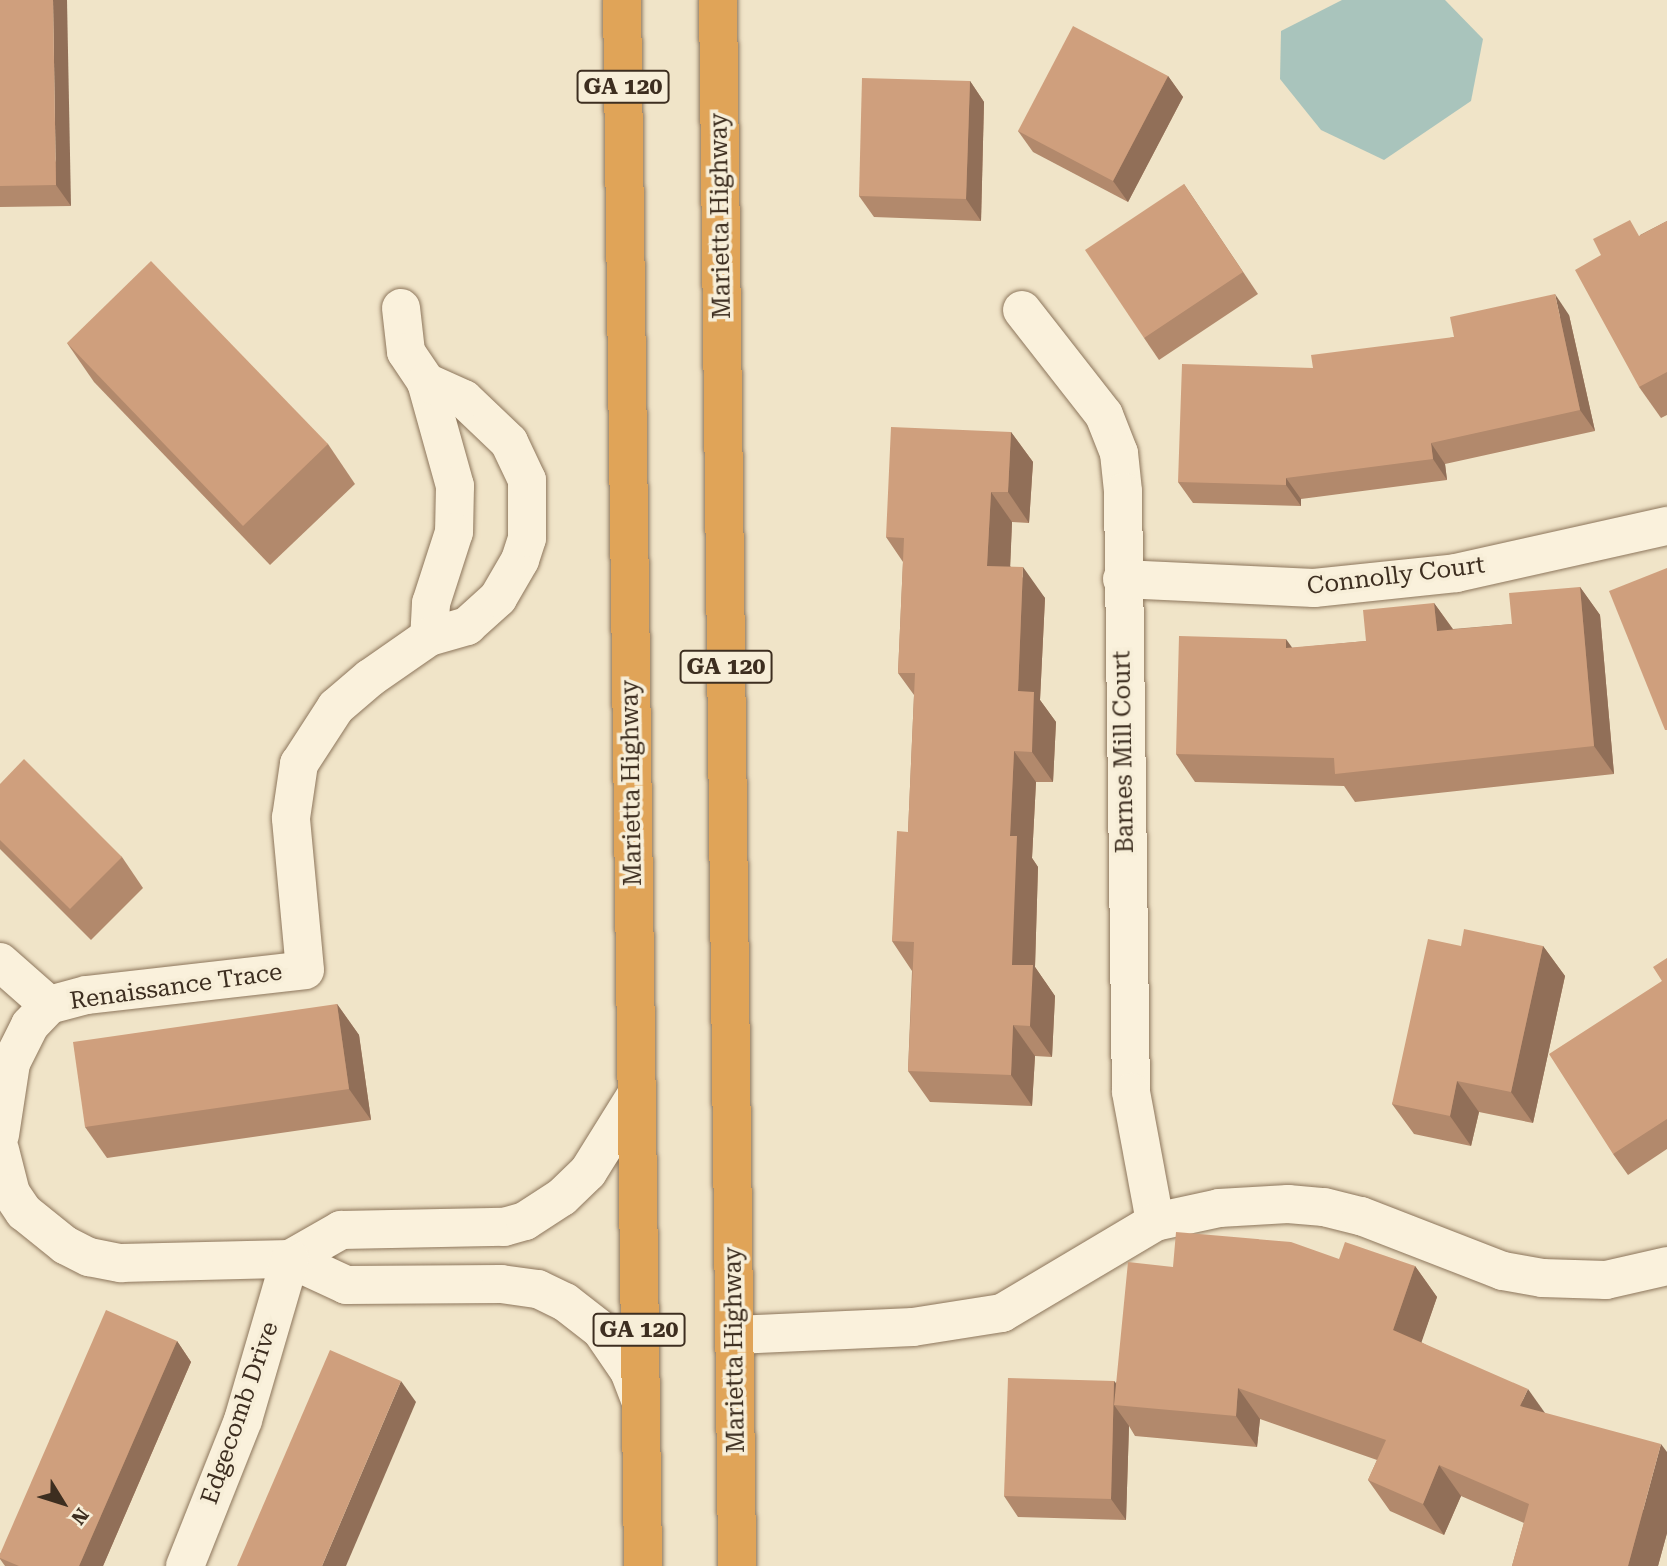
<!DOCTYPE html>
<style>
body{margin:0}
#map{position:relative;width:1667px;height:1566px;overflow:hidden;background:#f0e4c8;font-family:"Roboto Serif",serif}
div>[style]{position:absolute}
.water>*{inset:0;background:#a9c4bc}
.roads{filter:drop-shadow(0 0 2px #8d765c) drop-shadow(0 0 2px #8d765c)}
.minor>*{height:38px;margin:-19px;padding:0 19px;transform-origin:19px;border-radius:19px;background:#faf1dc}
.highway>*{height:38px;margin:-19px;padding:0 19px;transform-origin:19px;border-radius:19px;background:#e0a458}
.wall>*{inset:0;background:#b2896c}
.shaded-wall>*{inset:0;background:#916f58}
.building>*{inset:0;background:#cf9f7d}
span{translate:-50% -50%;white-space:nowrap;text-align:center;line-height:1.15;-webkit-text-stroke:7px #f7eed8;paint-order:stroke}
.shield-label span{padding:2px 5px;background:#f7eed8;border:2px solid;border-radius:5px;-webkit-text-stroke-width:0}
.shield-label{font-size:23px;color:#3d2e20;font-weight:700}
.street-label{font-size:24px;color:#3d2e20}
.north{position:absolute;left:28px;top:1468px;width:70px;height:70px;-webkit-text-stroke:5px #f7eed8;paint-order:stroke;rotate:128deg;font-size:19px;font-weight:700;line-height:28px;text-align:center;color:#3d2e20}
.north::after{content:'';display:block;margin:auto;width:24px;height:32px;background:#3d2e20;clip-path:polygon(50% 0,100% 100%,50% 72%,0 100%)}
</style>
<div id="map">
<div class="water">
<i style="clip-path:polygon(1342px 0,1445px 0,1483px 39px,1471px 101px,1384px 160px,1321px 130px,1280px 79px,1281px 31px)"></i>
</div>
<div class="roads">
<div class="minor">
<i style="left:401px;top:308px;width:44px;rotate:83.5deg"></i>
<i style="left:406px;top:352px;width:36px;rotate:56deg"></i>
<i style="left:426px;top:382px;width:108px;rotate:74.4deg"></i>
<i style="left:455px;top:486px;width:46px;rotate:91.2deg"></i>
<i style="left:454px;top:532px;width:75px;rotate:107.9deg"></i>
<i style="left:431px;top:603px;width:34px;rotate:93deg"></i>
<i style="left:1022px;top:310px;width:133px;rotate:52deg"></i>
<i style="left:1104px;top:415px;width:41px;rotate:68.5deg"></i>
<i style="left:1119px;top:453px;width:39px;rotate:84deg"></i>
<i style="left:1123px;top:492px;width:600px;rotate:89.24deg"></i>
<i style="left:1131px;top:1092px;width:132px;rotate:79.5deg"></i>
<i style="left:1122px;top:579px;width:192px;rotate:2.7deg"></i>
<i style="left:1314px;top:588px;width:143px;rotate:-6deg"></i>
<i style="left:1456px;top:573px;width:216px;rotate:-12.6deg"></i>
<i style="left:0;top:962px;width:65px;rotate:41.3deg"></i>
<i style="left:0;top:1135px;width:73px;rotate:-81.3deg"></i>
<i style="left:11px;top:1063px;width:42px;rotate:-63.4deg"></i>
<i style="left:30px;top:1025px;width:28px;rotate:-46deg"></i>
<i style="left:49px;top:1005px;width:39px;rotate:-15deg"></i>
<i style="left:87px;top:995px;width:219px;rotate:-6.5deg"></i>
<i style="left:305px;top:970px;width:153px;rotate:-95.3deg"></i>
<i style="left:291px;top:818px;width:55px;rotate:-81.6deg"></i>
<i style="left:299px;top:764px;width:68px;rotate:-57deg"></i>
<i style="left:336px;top:707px;width:45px;rotate:-40.5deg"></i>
<i style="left:370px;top:678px;width:72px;rotate:-34.8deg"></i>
<i style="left:429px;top:637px;width:40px;rotate:-16deg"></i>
<i style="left:467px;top:626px;width:42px;rotate:-42.1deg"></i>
<i style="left:498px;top:598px;width:44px;rotate:-59.9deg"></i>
<i style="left:520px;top:560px;width:23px;rotate:-72deg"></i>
<i style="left:527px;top:538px;width:58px;rotate:-90deg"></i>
<i style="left:527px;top:480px;width:42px;rotate:-115.3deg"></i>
<i style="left:509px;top:442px;width:62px;rotate:-136.3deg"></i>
<i style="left:464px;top:399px;width:42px;rotate:-155.9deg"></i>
<i style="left:0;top:1150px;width:44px;rotate:75.7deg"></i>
<i style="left:11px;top:1193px;width:23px;rotate:56deg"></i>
<i style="left:24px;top:1212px;width:53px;rotate:38.8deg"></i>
<i style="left:65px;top:1245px;width:27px;rotate:27deg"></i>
<i style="left:89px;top:1257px;width:33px;rotate:11deg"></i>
<i style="left:121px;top:1263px;width:169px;rotate:-1.4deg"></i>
<i style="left:290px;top:1259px;width:62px;rotate:24.9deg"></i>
<i style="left:346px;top:1285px;width:155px;rotate:-0.4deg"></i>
<i style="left:501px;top:1284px;width:37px;rotate:8deg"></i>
<i style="left:538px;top:1289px;width:30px;rotate:26deg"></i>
<i style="left:565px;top:1302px;width:46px;rotate:37.9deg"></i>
<i style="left:601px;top:1330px;width:50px;rotate:55.7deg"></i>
<i style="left:629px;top:1371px;width:31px;rotate:69deg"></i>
<i style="left:290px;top:1259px;width:59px;rotate:-29.6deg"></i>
<i style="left:341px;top:1230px;width:163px;rotate:-1.1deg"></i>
<i style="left:504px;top:1227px;width:22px;rotate:-16deg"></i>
<i style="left:525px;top:1221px;width:44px;rotate:-33deg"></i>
<i style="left:562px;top:1197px;width:36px;rotate:-44deg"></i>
<i style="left:588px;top:1172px;width:91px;rotate:-58.1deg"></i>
<i style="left:735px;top:1335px;width:178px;rotate:-2.6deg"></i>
<i style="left:913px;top:1327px;width:90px;rotate:-8.9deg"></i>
<i style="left:1002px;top:1313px;width:178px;rotate:-30.7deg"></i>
<i style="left:1155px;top:1222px;width:66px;rotate:-12.3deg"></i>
<i style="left:1219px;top:1208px;width:69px;rotate:-3.3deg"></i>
<i style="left:1288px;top:1204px;width:36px;rotate:5deg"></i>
<i style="left:1324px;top:1207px;width:38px;rotate:14deg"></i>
<i style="left:1361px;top:1216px;width:152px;rotate:21.2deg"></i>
<i style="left:1503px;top:1271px;width:40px;rotate:10deg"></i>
<i style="left:1542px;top:1278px;width:64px;rotate:1.8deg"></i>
<i style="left:1606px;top:1280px;width:63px;rotate:-12.9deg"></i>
<i style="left:185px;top:1566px;width:157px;rotate:-68.3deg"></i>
<i style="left:243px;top:1420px;width:168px;rotate:-73.7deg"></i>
</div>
<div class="highway">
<i style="left:622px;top:0;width:1566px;rotate:89.23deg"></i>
<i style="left:718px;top:0;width:1566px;rotate:89.3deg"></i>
</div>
</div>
<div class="wall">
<i style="clip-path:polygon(0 0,71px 206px,0 207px)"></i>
<i style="clip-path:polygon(1168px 76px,1183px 97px,1128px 202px,1033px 152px,1018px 131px)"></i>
<i style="clip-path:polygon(970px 81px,984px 102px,981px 221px,874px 217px,859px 196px)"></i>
<i style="clip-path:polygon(1184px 184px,1258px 294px,1159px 360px,1144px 338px)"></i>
<i style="clip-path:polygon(1667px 221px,1667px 415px,1661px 418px,1639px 387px,1640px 235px)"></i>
<i style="clip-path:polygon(1569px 315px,1595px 431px,1445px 464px,1447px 480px,1301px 499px,1301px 506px,1193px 503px,1178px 482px,1313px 368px,1454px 337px)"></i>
<i style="clip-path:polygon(67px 343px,328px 444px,355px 484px,270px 565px,94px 382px)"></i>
<i style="clip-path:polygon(1011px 432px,1033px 462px,1029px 523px,1012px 522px,1010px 566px,1045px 598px,1040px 700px,1056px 722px,1053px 782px,1036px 782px,1032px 858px,1038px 867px,1035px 967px,1055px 996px,1052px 1057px,1035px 1056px,1032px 1106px,930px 1102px,908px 1071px,912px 971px,892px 941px,908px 832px,914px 695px,898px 673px,903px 562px,886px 537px)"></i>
<i style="clip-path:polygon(1580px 587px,1600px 615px,1614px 774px,1355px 802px,1344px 786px,1195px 782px,1176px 754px,1292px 648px,1366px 641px,1434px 603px,1453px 629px,1512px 624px)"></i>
<i style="clip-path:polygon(0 784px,122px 857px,143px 888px,91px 940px,0 849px)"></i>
<i style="clip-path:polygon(1461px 946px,1543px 946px,1565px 976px,1533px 1123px,1479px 1112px,1471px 1146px,1414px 1134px,1392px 1104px)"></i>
<i style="clip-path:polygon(1667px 958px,1667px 1149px,1628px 1175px,1613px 1154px,1662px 981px)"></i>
<i style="clip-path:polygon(337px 1004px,359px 1035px,371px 1120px,107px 1158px,85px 1127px)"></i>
<i style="clip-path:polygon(1339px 1259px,1415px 1266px,1437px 1297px,1421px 1342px,1544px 1413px,1667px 1533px,1658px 1566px,1512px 1566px,1524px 1523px,1461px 1496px,1444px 1535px,1390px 1511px,1368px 1480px,1377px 1460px,1260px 1419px,1257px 1447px,1135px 1436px,1129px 1426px,1126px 1520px,1018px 1517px,1004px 1496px,1114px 1381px,1116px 1383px,1173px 1267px)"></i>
<i style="clip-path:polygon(177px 1341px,191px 1362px,103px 1566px,5px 1566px,0 1559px,0 1554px)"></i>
</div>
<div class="shaded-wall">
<i style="clip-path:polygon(53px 0,67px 0,71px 206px,56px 185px)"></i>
<i style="clip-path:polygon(1168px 76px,1183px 97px,1128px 202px,1113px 181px)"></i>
<i style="clip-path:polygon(970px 81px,984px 102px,981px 221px,966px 199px)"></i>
<i style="clip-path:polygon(1555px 294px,1569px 315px,1595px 431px,1580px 410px)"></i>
<i style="clip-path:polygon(1011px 432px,1033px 462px,1029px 523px,1008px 492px)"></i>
<i style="clip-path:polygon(1431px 443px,1445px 464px,1447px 480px,1433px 459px)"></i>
<i style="clip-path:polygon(1286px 478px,1301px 499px,1301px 506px,1286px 485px)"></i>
<i style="clip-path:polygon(991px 492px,1012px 522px,1009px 596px,987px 566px)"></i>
<i style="clip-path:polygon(1023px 567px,1045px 598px,1040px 700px,1056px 722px,1053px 782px,1032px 752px,1018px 691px)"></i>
<i style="clip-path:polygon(1580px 587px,1600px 615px,1614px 774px,1594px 746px)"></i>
<i style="clip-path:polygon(1434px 603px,1454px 631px,1437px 631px)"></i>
<i style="clip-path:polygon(1286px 639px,1306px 667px,1286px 648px)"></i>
<i style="clip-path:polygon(1014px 751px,1036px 782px,1032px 858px,1038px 867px,1035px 967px,1055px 996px,1052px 1057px,1030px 1026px,1012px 965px,1010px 836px)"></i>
<i style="clip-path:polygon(1543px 946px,1565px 976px,1533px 1123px,1511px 1092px)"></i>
<i style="clip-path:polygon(337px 1004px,359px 1035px,371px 1120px,349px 1089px)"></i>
<i style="clip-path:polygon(1013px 1025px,1035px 1056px,1032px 1106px,1011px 1075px)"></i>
<i style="clip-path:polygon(1457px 1081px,1479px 1112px,1471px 1146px,1450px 1116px)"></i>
<i style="clip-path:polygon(1415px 1266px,1437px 1297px,1415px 1361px,1393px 1330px)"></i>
<i style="clip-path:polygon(177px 1341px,191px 1362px,103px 1566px,79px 1566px)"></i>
<i style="clip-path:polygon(401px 1381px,416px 1402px,346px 1566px,322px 1566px)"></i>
<i style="clip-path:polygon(1114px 1381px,1129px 1402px,1114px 1405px,1129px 1426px,1126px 1520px,1111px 1499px)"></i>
<i style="clip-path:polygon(1238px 1388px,1260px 1419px,1257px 1447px,1236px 1416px)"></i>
<i style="clip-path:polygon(1528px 1389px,1550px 1420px,1520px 1406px)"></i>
<i style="clip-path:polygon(1661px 1444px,1667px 1452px,1667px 1533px,1658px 1566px,1628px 1566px)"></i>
<i style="clip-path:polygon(1439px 1465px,1461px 1496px,1444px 1535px,1423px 1504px)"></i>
</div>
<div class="building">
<i style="clip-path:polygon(0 0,53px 0,56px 185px,0 186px)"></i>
<i style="clip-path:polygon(1073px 26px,1168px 76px,1113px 181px,1018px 131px)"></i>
<i style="clip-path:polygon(862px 78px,970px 81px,966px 199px,859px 196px)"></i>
<i style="clip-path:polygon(1184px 184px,1243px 272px,1144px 338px,1085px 250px)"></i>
<i style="clip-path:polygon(1630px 220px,1639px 236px,1667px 221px,1667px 372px,1639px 387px,1575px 270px,1601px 255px,1593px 239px)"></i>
<i style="clip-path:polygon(151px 261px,328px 444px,243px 526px,67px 343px)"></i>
<i style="clip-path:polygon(1555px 294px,1580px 410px,1431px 443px,1433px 459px,1286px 478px,1286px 485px,1178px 482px,1182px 364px,1313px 368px,1311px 355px,1454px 337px,1450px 317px)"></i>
<i style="clip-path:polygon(891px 427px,1011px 432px,1008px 492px,991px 492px,987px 566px,1023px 567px,1018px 691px,1034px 692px,1032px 752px,1014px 751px,1010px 836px,1017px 836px,1012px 965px,1033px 965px,1030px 1026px,1013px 1025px,1011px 1075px,908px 1071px,914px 942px,892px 941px,897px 831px,908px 832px,915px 673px,898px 673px,904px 538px,886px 537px)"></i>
<i style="clip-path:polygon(1667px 568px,1667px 730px,1665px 730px,1609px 591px)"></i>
<i style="clip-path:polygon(1580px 587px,1594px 746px,1335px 774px,1334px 758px,1176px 754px,1179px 636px,1286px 639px,1286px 648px,1366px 641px,1363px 610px,1434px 603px,1437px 631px,1512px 624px,1509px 593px)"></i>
<i style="clip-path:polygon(24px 759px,122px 857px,70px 909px,0 840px,0 784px)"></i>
<i style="clip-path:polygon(1464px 929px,1543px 946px,1511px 1092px,1457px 1081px,1450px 1116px,1392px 1104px,1428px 939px,1461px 946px)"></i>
<i style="clip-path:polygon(1667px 958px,1667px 1119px,1613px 1154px,1549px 1054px,1662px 981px,1653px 967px)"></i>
<i style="clip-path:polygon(337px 1004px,349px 1089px,85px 1127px,73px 1042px)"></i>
<i style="clip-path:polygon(1176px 1232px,1291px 1242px,1339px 1259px,1345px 1242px,1415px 1266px,1393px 1330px,1528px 1389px,1520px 1406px,1661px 1444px,1628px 1566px,1512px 1566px,1529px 1504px,1439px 1465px,1423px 1504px,1368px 1480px,1386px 1440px,1238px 1388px,1236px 1416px,1114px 1405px,1128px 1262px,1173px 1267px)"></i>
<i style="clip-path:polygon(106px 1310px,177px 1341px,79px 1566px,19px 1566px,0 1558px,0 1554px)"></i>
<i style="clip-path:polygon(330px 1350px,401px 1381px,322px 1566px,237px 1566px)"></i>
<i style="clip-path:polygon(1008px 1378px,1114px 1381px,1111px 1499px,1004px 1496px)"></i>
</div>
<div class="shield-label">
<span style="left:623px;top:87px">GA 120</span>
<span style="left:726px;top:667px">GA 120</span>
<span style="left:639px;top:1330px">GA 120</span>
</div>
<div class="street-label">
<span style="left:721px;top:216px;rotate:-91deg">Marietta Highway</span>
<span style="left:1396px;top:576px;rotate:-7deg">Connolly Court</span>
<span style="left:1124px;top:752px;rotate:-91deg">Barnes Mill Court</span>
<span style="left:632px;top:783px;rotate:-91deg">Marietta Highway</span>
<span style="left:176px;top:987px;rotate:-8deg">Renaissance Trace</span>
<span style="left:735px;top:1350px;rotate:-91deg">Marietta Highway</span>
<span style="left:240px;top:1413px;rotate:-71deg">Edgecomb Drive</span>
</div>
<div class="north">N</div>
</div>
